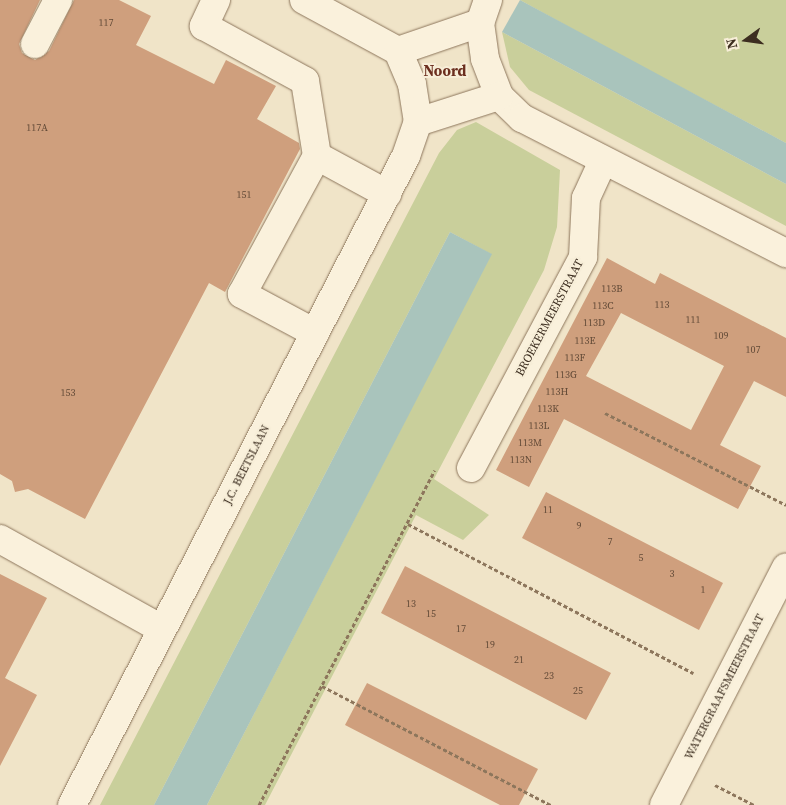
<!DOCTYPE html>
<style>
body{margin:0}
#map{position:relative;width:786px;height:805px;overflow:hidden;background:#f0e4c8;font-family:"Source Serif 4",serif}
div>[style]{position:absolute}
.green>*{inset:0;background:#c9cf9b}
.water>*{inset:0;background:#a9c4bc}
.building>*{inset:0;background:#cf9f7d}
.path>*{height:3px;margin-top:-1.5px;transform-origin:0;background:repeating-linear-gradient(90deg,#8d765c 0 4px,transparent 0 6.5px)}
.roads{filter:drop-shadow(0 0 1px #8d765c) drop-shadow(0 0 1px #8d765c)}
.minor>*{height:28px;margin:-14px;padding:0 14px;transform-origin:14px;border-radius:14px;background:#faf1dc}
span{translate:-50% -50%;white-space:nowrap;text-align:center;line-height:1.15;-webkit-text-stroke:4px #f7eed8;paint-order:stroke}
.number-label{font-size:10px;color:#624a37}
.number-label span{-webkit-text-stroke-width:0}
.street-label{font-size:12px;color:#3d2e20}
.quarter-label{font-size:15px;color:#6b2e1e;font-weight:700}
.north{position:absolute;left:721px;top:15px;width:50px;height:50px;-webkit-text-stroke:4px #f7eed8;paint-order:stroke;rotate:256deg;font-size:14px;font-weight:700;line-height:20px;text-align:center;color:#3d2e20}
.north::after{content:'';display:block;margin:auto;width:18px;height:22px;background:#3d2e20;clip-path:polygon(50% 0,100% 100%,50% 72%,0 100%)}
</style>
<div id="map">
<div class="green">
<i style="clip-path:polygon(520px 0,786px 0,786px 143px,609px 49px)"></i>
<i style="clip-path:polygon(502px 32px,786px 184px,786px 226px,529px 90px,510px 67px)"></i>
<i style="clip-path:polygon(476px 122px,560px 170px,557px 227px,544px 270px,434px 479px,489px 515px,463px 540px,416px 515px,265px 805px,207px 805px,491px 254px,450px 232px,154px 805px,100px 805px,439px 153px,457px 130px)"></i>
</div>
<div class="water">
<i style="clip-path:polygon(520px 0,786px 143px,786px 184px,502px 32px)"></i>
<i style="clip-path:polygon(450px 232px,492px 254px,207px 805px,154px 805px)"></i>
</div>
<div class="building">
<i style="clip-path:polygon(0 0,40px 0,19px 44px,22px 53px,35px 60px,49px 51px,74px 0,119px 0,151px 16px,136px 45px,214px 84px,226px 60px,276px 86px,257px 119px,299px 143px,300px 149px,225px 292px,209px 283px,85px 519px,28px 489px,15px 492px,12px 481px,0 474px)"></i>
<i style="clip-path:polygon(evenodd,607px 258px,655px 284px,660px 273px,786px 338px,786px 397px,754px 381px,720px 445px,761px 466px,738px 509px,564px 419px,529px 487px,496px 470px,607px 258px,621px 313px,724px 366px,691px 430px,586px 376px,621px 313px)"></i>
<i style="clip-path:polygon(546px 492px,723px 583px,699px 630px,522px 538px)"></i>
<i style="clip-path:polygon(405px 566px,611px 673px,586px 720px,381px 613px)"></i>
<i style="clip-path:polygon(0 574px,47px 598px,5px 678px,37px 695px,0 766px)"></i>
<i style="clip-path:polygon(367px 683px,538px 769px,519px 805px,500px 805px,345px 725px)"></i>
</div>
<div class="path">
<i style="left:605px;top:413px;width:203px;rotate:26.9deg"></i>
<i style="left:408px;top:524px;width:322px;rotate:27.6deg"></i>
<i style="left:322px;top:686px;width:258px;rotate:27.5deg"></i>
<i style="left:715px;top:785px;width:44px;rotate:27.1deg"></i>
<i style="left:259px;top:805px;width:378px;rotate:-62.3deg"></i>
</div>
<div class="roads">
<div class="minor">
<i style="left:216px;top:0;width:29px;rotate:115deg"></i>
<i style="left:204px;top:26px;width:115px;rotate:28.6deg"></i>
<i style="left:305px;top:81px;width:76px;rotate:80.9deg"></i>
<i style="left:304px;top:0;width:107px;rotate:28.5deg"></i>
<i style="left:488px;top:0;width:24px;rotate:109deg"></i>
<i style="left:480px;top:23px;width:36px;rotate:82deg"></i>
<i style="left:485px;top:59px;width:40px;rotate:69deg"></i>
<i style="left:499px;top:96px;width:32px;rotate:44deg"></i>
<i style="left:522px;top:118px;width:297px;rotate:27.1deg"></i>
<i style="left:35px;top:44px;width:50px;rotate:-62.4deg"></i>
<i style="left:398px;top:51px;width:87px;rotate:-18.9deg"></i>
<i style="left:418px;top:122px;width:85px;rotate:-17.8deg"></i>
<i style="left:315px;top:333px;width:83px;rotate:-151.9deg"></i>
<i style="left:242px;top:294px;width:157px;rotate:-61.5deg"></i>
<i style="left:317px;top:156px;width:80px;rotate:28.5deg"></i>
<i style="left:471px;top:468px;width:239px;rotate:-62deg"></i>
<i style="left:583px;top:257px;width:59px;rotate:-87.1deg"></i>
<i style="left:586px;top:198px;width:41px;rotate:-65.3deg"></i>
<i style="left:0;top:539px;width:185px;rotate:29.1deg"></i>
<i style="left:72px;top:805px;width:730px;rotate:-62.77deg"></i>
<i style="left:406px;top:156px;width:36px;rotate:-71deg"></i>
<i style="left:418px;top:122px;width:38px;rotate:-99deg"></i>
<i style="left:412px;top:84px;width:36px;rotate:-113deg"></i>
<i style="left:664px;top:805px;width:267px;rotate:-62.8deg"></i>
</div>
</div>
<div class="number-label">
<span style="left:106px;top:23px">117</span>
<span style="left:37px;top:128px">117A</span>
<span style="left:244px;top:195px">151</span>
<span style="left:612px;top:289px">113B</span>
<span style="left:662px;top:305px">113</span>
<span style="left:603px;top:306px">113C</span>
<span style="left:693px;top:320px">111</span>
<span style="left:594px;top:323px">113D</span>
<span style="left:721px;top:336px">109</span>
<span style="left:585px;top:341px">113E</span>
<span style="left:753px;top:350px">107</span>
<span style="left:575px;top:358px">113F</span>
<span style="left:566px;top:375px">113G</span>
<span style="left:557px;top:392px">113H</span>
<span style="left:68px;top:393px">153</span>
<span style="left:548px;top:409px">113K</span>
<span style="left:539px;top:426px">113L</span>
<span style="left:530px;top:443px">113M</span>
<span style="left:521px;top:460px">113N</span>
<span style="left:548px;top:510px">11</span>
<span style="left:579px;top:526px">9</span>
<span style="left:610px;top:542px">7</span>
<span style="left:641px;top:558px">5</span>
<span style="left:672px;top:574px">3</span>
<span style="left:703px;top:590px">1</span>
<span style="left:411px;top:604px">13</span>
<span style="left:431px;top:614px">15</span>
<span style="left:461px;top:629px">17</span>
<span style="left:490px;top:645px">19</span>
<span style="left:519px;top:660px">21</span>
<span style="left:549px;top:676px">23</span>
<span style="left:578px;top:691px">25</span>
</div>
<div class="street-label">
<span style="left:550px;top:318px;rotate:-62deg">BROEKERMEERSTRAAT</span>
<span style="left:247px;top:465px;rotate:-63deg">J.C. BEETSLAAN</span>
<span style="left:725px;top:687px;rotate:-63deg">WATERGRAAFSMEERSTRAAT</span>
</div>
<div class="quarter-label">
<span style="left:445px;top:71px">Noord</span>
</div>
<div class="north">N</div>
</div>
